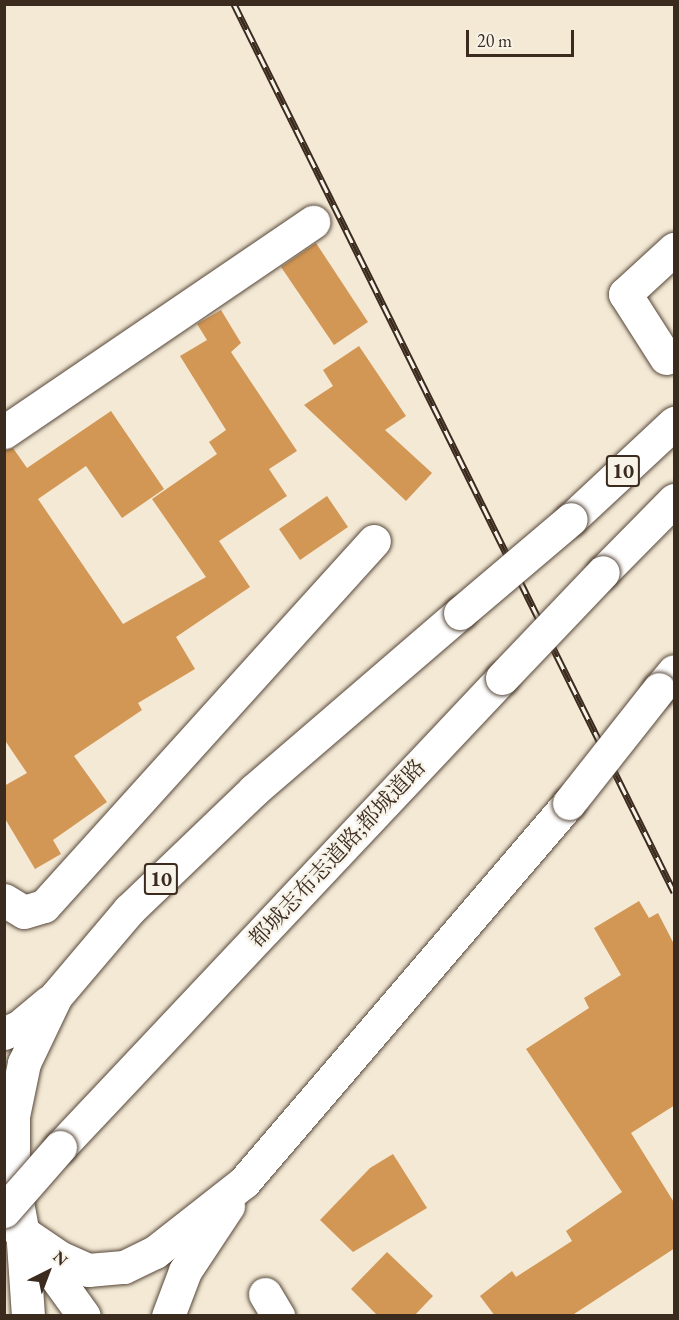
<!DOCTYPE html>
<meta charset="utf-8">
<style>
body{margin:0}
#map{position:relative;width:679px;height:1320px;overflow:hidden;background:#f3e9d5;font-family:"EB Garamond","Noto Serif JP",serif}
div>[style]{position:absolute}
.building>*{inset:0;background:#d39755}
.roads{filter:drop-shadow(0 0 2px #574739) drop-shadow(0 0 2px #574739)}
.minor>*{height:33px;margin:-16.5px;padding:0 16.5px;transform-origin:16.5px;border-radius:16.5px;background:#fff}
.major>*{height:33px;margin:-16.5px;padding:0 16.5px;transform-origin:16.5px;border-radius:16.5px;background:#fff}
.highway>*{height:33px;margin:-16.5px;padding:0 16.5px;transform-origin:16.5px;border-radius:16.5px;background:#fff}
.rail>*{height:7px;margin-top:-3.5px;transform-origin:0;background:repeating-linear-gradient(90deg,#f7f3e8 0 14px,#3b2a1e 0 28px);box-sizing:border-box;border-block:2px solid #3b2a1e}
.bridges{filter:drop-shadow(0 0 2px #574739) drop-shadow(0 0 2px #574739)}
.highway-bridge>*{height:33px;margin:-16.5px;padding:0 16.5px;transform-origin:16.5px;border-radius:16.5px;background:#fff}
span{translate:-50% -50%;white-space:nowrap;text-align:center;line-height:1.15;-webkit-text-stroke:4.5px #f7f3e8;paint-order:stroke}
.shield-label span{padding:2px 4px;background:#f7f3e8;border:2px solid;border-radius:4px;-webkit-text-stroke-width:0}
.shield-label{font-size:21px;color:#3b2a1e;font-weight:700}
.street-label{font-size:22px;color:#3b2a1e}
.frame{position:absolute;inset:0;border:6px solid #3b2a1e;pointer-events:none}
.north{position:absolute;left:18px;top:1242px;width:60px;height:60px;-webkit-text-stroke:4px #f7f3e8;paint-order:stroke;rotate:42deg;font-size:16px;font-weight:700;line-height:24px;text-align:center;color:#3b2a1e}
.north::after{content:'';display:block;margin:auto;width:21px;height:27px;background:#3b2a1e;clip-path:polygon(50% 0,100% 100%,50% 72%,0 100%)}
.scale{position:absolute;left:466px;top:30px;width:108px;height:27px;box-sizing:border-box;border:3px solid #3b2a1e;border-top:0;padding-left:8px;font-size:18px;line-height:21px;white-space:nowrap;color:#3b2a1e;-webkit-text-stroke:4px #f7f3e8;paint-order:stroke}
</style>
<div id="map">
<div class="building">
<i style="clip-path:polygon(316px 243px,368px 322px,334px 345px,281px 267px)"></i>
<i style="clip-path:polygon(221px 310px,241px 343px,231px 352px,297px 451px,269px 469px,287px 496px,219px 541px,250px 587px,176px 637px,195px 669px,138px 703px,142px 710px,74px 756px,107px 802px,53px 840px,61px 854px,35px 869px,4px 817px,4px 786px,27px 773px,4px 739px,4px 451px,13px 448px,27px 468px,111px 411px,164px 489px,122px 518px,86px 466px,38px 499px,123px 624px,206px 577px,152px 499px,217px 454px,209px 442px,226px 430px,180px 356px,207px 340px,197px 324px)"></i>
<i style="clip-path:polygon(359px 346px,406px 416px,385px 430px,432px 473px,406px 501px,304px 405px,333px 386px,323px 370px)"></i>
<i style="clip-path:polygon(327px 496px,348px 527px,300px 560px,279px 529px)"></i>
<i style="clip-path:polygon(639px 901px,649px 918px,658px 913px,675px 946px,675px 1105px,631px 1133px,675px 1204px,675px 1248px,571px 1316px,495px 1316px,480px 1296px,512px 1271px,516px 1277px,572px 1241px,566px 1231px,622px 1192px,526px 1049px,589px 1008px,584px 998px,621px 975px,594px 928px)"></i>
<i style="clip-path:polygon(393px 1154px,427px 1208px,353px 1252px,320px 1220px,370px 1168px)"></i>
<i style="clip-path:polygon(387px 1252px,433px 1296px,414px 1316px,378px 1316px,351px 1289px)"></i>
</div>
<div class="roads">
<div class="minor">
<i style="left:666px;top:358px;width:76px;rotate:-122.6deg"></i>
<i style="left:625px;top:294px;width:67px;rotate:-42.6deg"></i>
<i style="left:4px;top:432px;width:374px;rotate:-34.2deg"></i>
<i style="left:4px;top:900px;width:23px;rotate:31deg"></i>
<i style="left:24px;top:912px;width:21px;rotate:-17deg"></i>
<i style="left:44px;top:906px;width:492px;rotate:-47.9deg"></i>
<i style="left:265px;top:1294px;width:26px;rotate:59deg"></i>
</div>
<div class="major">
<i style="left:27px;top:1237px;width:97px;rotate:54.2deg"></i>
</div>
<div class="highway">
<i style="left:571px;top:519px;width:141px;rotate:-43deg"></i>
<i style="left:603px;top:572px;width:101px;rotate:-45.4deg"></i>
<i style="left:659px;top:689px;width:23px;rotate:-50deg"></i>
<i style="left:4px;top:1033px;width:16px;rotate:-22deg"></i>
<i style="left:19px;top:1027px;width:39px;rotate:-40deg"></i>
<i style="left:60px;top:1147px;width:644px;rotate:-46.7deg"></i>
<i style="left:9px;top:1223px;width:60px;rotate:34.2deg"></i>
<i style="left:59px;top:1257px;width:32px;rotate:24deg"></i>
<i style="left:88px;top:1270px;width:36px;rotate:-5deg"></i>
<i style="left:124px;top:1267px;width:34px;rotate:-26deg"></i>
<i style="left:155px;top:1252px;width:113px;rotate:-38.2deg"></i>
<i style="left:244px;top:1182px;width:499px;rotate:-49.4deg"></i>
<i style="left:28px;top:1316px;width:87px;rotate:-93.9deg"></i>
<i style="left:22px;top:1229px;width:50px;rotate:-100.4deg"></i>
<i style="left:13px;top:1180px;width:64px;rotate:-90deg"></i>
<i style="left:13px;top:1116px;width:54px;rotate:-78.3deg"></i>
<i style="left:24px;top:1063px;width:74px;rotate:-64.5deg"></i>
<i style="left:56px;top:996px;width:113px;rotate:-49.7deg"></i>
<i style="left:129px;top:910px;width:173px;rotate:-43.8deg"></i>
<i style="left:254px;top:790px;width:272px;rotate:-40.7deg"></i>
<i style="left:168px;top:1316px;width:48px;rotate:-69.3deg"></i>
<i style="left:185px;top:1271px;width:78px;rotate:-56.5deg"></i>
</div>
</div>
<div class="rail">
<i style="left:234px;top:4px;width:991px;rotate:63.64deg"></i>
</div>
<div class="bridges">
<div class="highway-bridge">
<i style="left:460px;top:613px;width:145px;rotate:-40.3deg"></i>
<i style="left:502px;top:678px;width:146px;rotate:-46.4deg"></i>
<i style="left:569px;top:803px;width:145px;rotate:-51.7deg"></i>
<i style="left:4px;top:1211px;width:85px;rotate:-48.8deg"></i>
</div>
</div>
<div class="shield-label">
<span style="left:623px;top:471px">10</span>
<span style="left:161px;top:879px">10</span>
</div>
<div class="street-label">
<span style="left:337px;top:853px;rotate:-47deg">都城志布志道路;都城道路</span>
</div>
<div class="frame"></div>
<div class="north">N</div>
<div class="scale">20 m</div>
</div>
